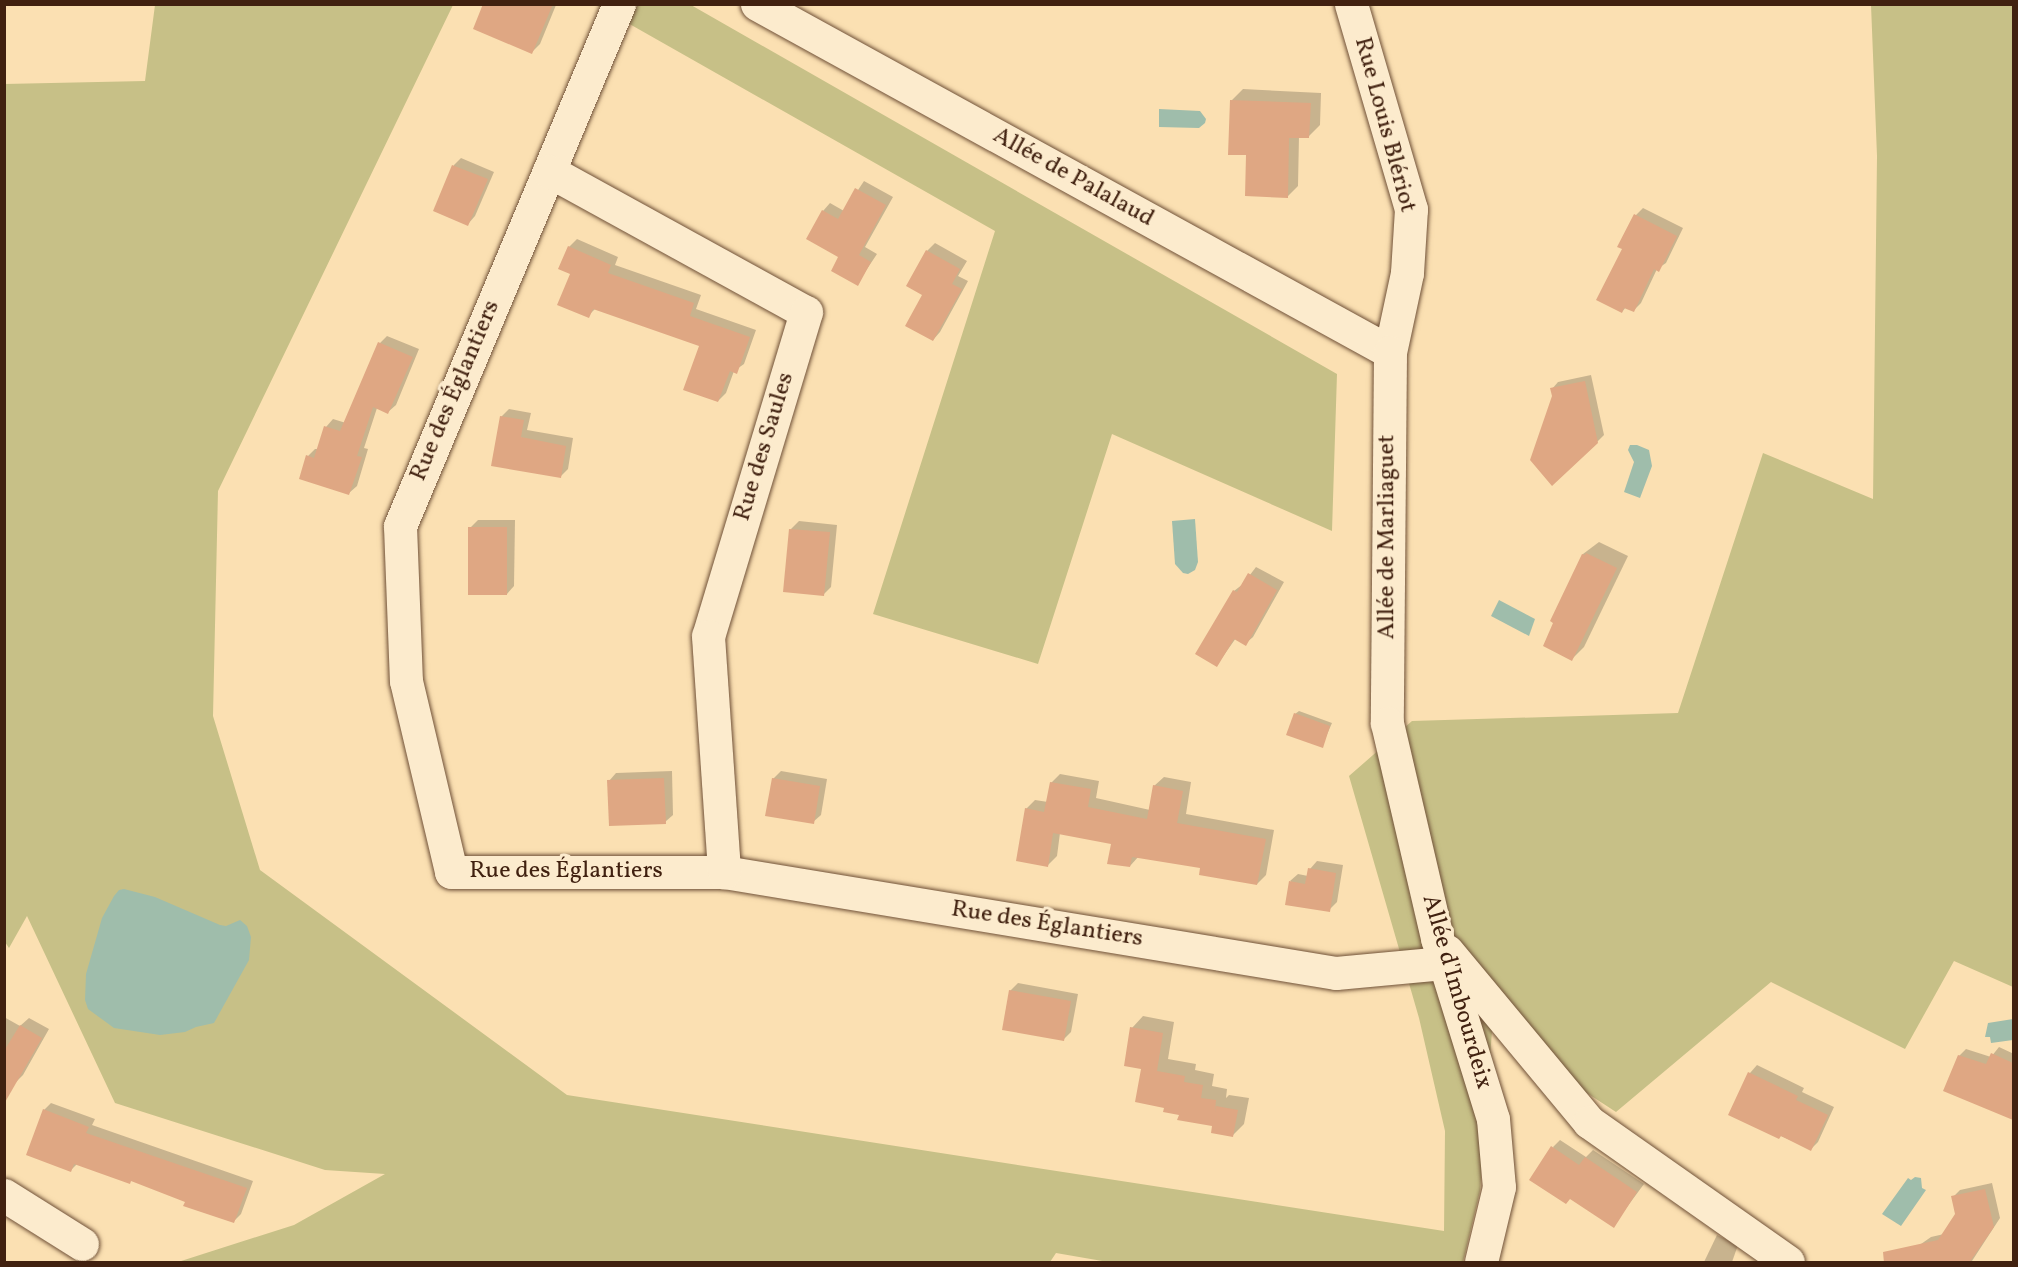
<!DOCTYPE html>
<meta charset="utf-8">
<style>
body{margin:0}
#map{position:relative;width:2018px;height:1267px;overflow:hidden;background:#fbe0b2;font-family:Vollkorn,serif}
div>[style]{position:absolute}
.green>*{inset:0;background:#c7c087}
.water>*{inset:0;background:#9fbdab}
.shadow>*{inset:0;background:#0003}
.building>*{inset:0;background:#dfa783}
.roads{filter:drop-shadow(0 0 2px #705138) drop-shadow(0 0 2px #705138)}
.minor>*{height:33px;margin:-16.5px;padding:0 16.5px;transform-origin:16.5px;border-radius:16.5px;background:#fcebcd}
span{translate:-50% -50%;white-space:nowrap;text-align:center;line-height:1.15;-webkit-text-stroke:6px #fcebcd;paint-order:stroke}
.street-label{font-size:24px;color:#412110}
.frame{position:absolute;inset:0;border:6px solid #412110;pointer-events:none}
</style>
<div id="map">
<div class="green">
<i style="clip-path:polygon(155px 5px,453px 5px,218px 491px,213px 716px,260px 870px,567px 1095px,1444px 1231px,1445px 1131px,1419px 1018px,1349px 776px,1412px 721px,1678px 713px,1763px 453px,1873px 499px,1877px 156px,1871px 5px,2013px 5px,2013px 987px,1954px 961px,1905px 1049px,1771px 982px,1616px 1112px,1492px 1031px,1480px 1191px,1463px 1262px,1108px 1262px,1056px 1253px,1050px 1262px,178px 1262px,294px 1225px,385px 1174px,325px 1170px,115px 1103px,27px 916px,9px 948px,5px 942px,4px 84px,145px 81px)"></i>
<i style="clip-path:polygon(596px 5px,691px 5px,1337px 374px,1332px 531px,1112px 434px,1038px 664px,873px 614px,995px 231px)"></i>
</div>
<div class="water">
<i style="clip-path:polygon(1159px 109px,1200px 111px,1206px 119px,1205px 123px,1199px 128px,1159px 127px)"></i>
<i style="clip-path:polygon(1630px 445px,1637px 445px,1649px 450px,1652px 466px,1640px 498px,1624px 492px,1634px 462px,1628px 450px)"></i>
<i style="clip-path:polygon(1195px 519px,1198px 562px,1195px 570px,1188px 574px,1183px 573px,1175px 564px,1172px 521px)"></i>
<i style="clip-path:polygon(1499px 600px,1535px 619px,1529px 636px,1491px 616px)"></i>
<i style="clip-path:polygon(124px 889px,155px 897px,220px 925px,226px 926px,240px 920px,247px 926px,251px 937px,249px 960px,214px 1023px,196px 1027px,185px 1032px,160px 1035px,114px 1028px,88px 1009px,85px 1000px,86px 974px,102px 918px,114px 896px,119px 890px)"></i>
<i style="clip-path:polygon(2013px 1019px,2013px 1040px,1991px 1043px,1990px 1037px,1985px 1037px,1988px 1023px)"></i>
<i style="clip-path:polygon(1915px 1177px,1921px 1178px,1922px 1188px,1926px 1190px,1901px 1226px,1882px 1214px,1908px 1178px,1911px 1180px)"></i>
</div>
<div class="shadow">
<i style="clip-path:polygon(485px 4px,554px 4px,556px 5px,540px 44px,532px 52px)"></i>
<i style="clip-path:polygon(1243px 89px,1321px 93px,1320px 125px,1309px 136px,1299px 136px,1298px 186px,1287px 197px,1247px 154px,1232px 100px)"></i>
<i style="clip-path:polygon(461px 158px,494px 172px,475px 216px,468px 224px,435px 210px,454px 165px)"></i>
<i style="clip-path:polygon(864px 181px,893px 197px,865px 247px,877px 254px,857px 284px,840px 256px,823px 211px,830px 203px,844px 211px)"></i>
<i style="clip-path:polygon(1643px 208px,1683px 228px,1666px 263px,1657px 269px,1641px 303px,1634px 310px,1626px 307px,1622px 312px,1624px 248px,1636px 215px)"></i>
<i style="clip-path:polygon(577px 239px,618px 257px,615px 265px,701px 295px,696px 309px,756px 330px,744px 364px,734px 371px,726px 393px,718px 401px,700px 345px,596px 308px,588px 316px,572px 274px,569px 247px)"></i>
<i style="clip-path:polygon(935px 243px,967px 261px,958px 276px,968px 281px,940px 332px,933px 340px,924px 294px,927px 251px)"></i>
<i style="clip-path:polygon(387px 336px,419px 349px,396px 405px,388px 412px,377px 408px,364px 448px,368px 449px,357px 486px,349px 493px,308px 456px,315px 449px,319px 449px,326px 427px,333px 419px,346px 423px,380px 343px)"></i>
<i style="clip-path:polygon(1591px 375px,1604px 435px,1597px 442px,1553px 396px,1552px 389px,1558px 382px)"></i>
<i style="clip-path:polygon(509px 409px,531px 413px,527px 430px,573px 438px,568px 469px,560px 477px,501px 417px)"></i>
<i style="clip-path:polygon(478px 520px,515px 520px,514px 586px,507px 594px,470px 528px)"></i>
<i style="clip-path:polygon(799px 521px,837px 525px,831px 587px,823px 595px,791px 529px)"></i>
<i style="clip-path:polygon(1599px 542px,1628px 556px,1584px 647px,1572px 659px,1552px 621px,1583px 554px)"></i>
<i style="clip-path:polygon(1256px 567px,1284px 582px,1253px 637px,1245px 644px,1236px 638px,1217px 665px,1234px 591px,1243px 584px)"></i>
<i style="clip-path:polygon(1299px 711px,1332px 723px,1322px 746px,1295px 714px)"></i>
<i style="clip-path:polygon(672px 771px,673px 815px,665px 822px,609px 781px,616px 773px)"></i>
<i style="clip-path:polygon(781px 771px,827px 779px,821px 815px,813px 822px,773px 779px)"></i>
<i style="clip-path:polygon(1060px 774px,1099px 781px,1096px 798px,1150px 810px,1154px 786px,1164px 777px,1191px 782px,1186px 814px,1274px 830px,1266px 875px,1257px 884px,1202px 867px,1139px 856px,1130px 866px,1113px 842px,1060px 833px,1057px 856px,1048px 865px,1026px 809px,1035px 800px,1048px 802px,1051px 783px)"></i>
<i style="clip-path:polygon(1317px 861px,1343px 865px,1337px 902px,1329px 910px,1290px 881px,1298px 874px,1308px 876px,1310px 869px)"></i>
<i style="clip-path:polygon(1018px 983px,1078px 994px,1071px 1032px,1064px 1039px,1010px 991px)"></i>
<i style="clip-path:polygon(1143px 1016px,1174px 1022px,1168px 1059px,1196px 1064px,1195px 1070px,1214px 1074px,1212px 1086px,1227px 1089px,1226px 1098px,1229px 1095px,1249px 1098px,1244px 1124px,1233px 1135px,1214px 1125px,1165px 1106px,1142px 1068px,1132px 1028px)"></i>
<i style="clip-path:polygon(4px 1017px,20px 1026px,29px 1018px,49px 1029px,23px 1075px,15px 1083px,4px 1075px)"></i>
<i style="clip-path:polygon(1999px 1047px,2014px 1054px,2014px 1114px,2005px 1115px,1959px 1056px,1966px 1049px,1991px 1057px)"></i>
<i style="clip-path:polygon(1757px 1065px,1804px 1088px,1802px 1092px,1834px 1107px,1818px 1142px,1811px 1149px,1730px 1114px,1750px 1073px)"></i>
<i style="clip-path:polygon(51px 1103px,95px 1119px,92px 1125px,253px 1181px,241px 1214px,234px 1221px,132px 1180px,78px 1163px,71px 1170px,44px 1110px)"></i>
<i style="clip-path:polygon(1560px 1140px,1586px 1157px,1593px 1150px,1644px 1184px,1613px 1226px,1571px 1198px,1553px 1147px)"></i>
<i style="clip-path:polygon(1992px 1183px,2000px 1218px,1972px 1261px,1913px 1262px,1911px 1251px,1931px 1237px,1944px 1234px,1957px 1215px,1953px 1197px,1960px 1190px)"></i>
<i style="clip-path:polygon(1717px 1235px,1738px 1245px,1732px 1262px,1704px 1262px)"></i>
</div>
<div class="building">
<i style="clip-path:polygon(483px 4px,553px 4px,532px 54px,473px 29px)"></i>
<i style="clip-path:polygon(1230px 100px,1311px 103px,1309px 138px,1289px 138px,1288px 198px,1245px 196px,1246px 155px,1228px 155px)"></i>
<i style="clip-path:polygon(452px 165px,488px 179px,468px 226px,433px 211px)"></i>
<i style="clip-path:polygon(855px 188px,886px 205px,859px 255px,871px 262px,858px 286px,831px 271px,838px 257px,806px 239px,822px 210px,838px 219px)"></i>
<i style="clip-path:polygon(1634px 214px,1677px 236px,1659px 272px,1654px 269px,1634px 312px,1624px 308px,1622px 313px,1596px 300px,1622px 249px,1617px 247px)"></i>
<i style="clip-path:polygon(568px 246px,611px 265px,608px 273px,694px 303px,690px 316px,750px 337px,737px 374px,730px 371px,718px 402px,683px 390px,699px 346px,593px 309px,589px 318px,557px 305px,570px 274px,558px 269px)"></i>
<i style="clip-path:polygon(926px 250px,960px 269px,952px 284px,962px 289px,933px 341px,905px 326px,922px 295px,906px 286px)"></i>
<i style="clip-path:polygon(378px 342px,413px 357px,388px 414px,373px 407px,357px 456px,362px 457px,349px 495px,299px 479px,306px 455px,314px 458px,324px 426px,340px 431px)"></i>
<i style="clip-path:polygon(1585px 381px,1598px 443px,1552px 486px,1530px 460px,1552px 396px,1550px 388px)"></i>
<i style="clip-path:polygon(500px 416px,524px 420px,521px 437px,566px 446px,561px 478px,491px 466px)"></i>
<i style="clip-path:polygon(468px 527px,507px 527px,507px 595px,468px 595px)"></i>
<i style="clip-path:polygon(789px 529px,830px 532px,824px 596px,783px 592px)"></i>
<i style="clip-path:polygon(1586px 553px,1617px 568px,1572px 661px,1543px 646px,1553px 623px,1550px 621px,1582px 554px,1585px 555px)"></i>
<i style="clip-path:polygon(1248px 573px,1277px 590px,1246px 646px,1234px 639px,1217px 667px,1195px 654px,1233px 590px,1237px 592px)"></i>
<i style="clip-path:polygon(1294px 713px,1330px 726px,1323px 748px,1286px 735px)"></i>
<i style="clip-path:polygon(664px 778px,666px 824px,609px 826px,607px 780px)"></i>
<i style="clip-path:polygon(772px 778px,820px 786px,814px 824px,765px 816px)"></i>
<i style="clip-path:polygon(1050px 782px,1091px 789px,1088px 807px,1147px 819px,1153px 785px,1183px 791px,1177px 823px,1266px 839px,1257px 885px,1199px 875px,1200px 868px,1132px 857px,1130px 867px,1107px 864px,1111px 844px,1053px 833px,1048px 867px,1016px 861px,1025px 808px,1044px 812px)"></i>
<i style="clip-path:polygon(1308px 868px,1336px 873px,1330px 912px,1285px 905px,1289px 881px,1305px 884px)"></i>
<i style="clip-path:polygon(1009px 990px,1071px 1001px,1064px 1041px,1002px 1030px)"></i>
<i style="clip-path:polygon(20px 1025px,42px 1038px,4px 1104px,4px 1051px)"></i>
<i style="clip-path:polygon(1130px 1027px,1163px 1033px,1157px 1071px,1185px 1076px,1184px 1082px,1203px 1085px,1201px 1098px,1216px 1100px,1215px 1112px,1216px 1106px,1238px 1110px,1233px 1137px,1211px 1133px,1212px 1126px,1177px 1120px,1179px 1115px,1163px 1112px,1164px 1108px,1135px 1102px,1141px 1069px,1124px 1066px)"></i>
<i style="clip-path:polygon(1991px 1053px,2013px 1063px,2013px 1120px,1943px 1091px,1958px 1055px,1986px 1064px)"></i>
<i style="clip-path:polygon(1748px 1072px,1798px 1096px,1796px 1100px,1828px 1115px,1811px 1151px,1781px 1136px,1779px 1139px,1728px 1115px)"></i>
<i style="clip-path:polygon(43px 1109px,89px 1127px,86px 1133px,247px 1188px,234px 1223px,183px 1206px,185px 1202px,131px 1181px,130px 1184px,74px 1164px,71px 1172px,26px 1155px)"></i>
<i style="clip-path:polygon(1551px 1146px,1579px 1165px,1585px 1157px,1637px 1192px,1614px 1228px,1570px 1199px,1566px 1204px,1529px 1180px)"></i>
<i style="clip-path:polygon(1985px 1189px,1994px 1227px,1969px 1263px,1884px 1263px,1883px 1252px,1938px 1240px,1955px 1214px,1951px 1196px)"></i>
</div>
<div class="roads">
<div class="minor">
<i style="left:619px;top:4px;width:566px;rotate:112.76deg"></i>
<i style="left:400px;top:526px;width:155px;rotate:87.8deg"></i>
<i style="left:406px;top:681px;width:196px;rotate:76.7deg"></i>
<i style="left:451px;top:872px;width:273px"></i>
<i style="left:724px;top:872px;width:620px;rotate:9.37deg"></i>
<i style="left:1336px;top:973px;width:108px;rotate:-5.3deg"></i>
<i style="left:757px;top:4px;width:722px;rotate:28.8deg"></i>
<i style="left:1351px;top:4px;width:214px;rotate:73.7deg"></i>
<i style="left:1411px;top:209px;width:64px;rotate:93.6deg"></i>
<i style="left:1407px;top:273px;width:81px;rotate:102.1deg"></i>
<i style="left:1390px;top:352px;width:371px;rotate:90.5deg"></i>
<i style="left:1387px;top:723px;width:221px;rotate:76.9deg"></i>
<i style="left:1437px;top:938px;width:189px;rotate:72.8deg"></i>
<i style="left:1493px;top:1119px;width:68px;rotate:85deg"></i>
<i style="left:1499px;top:1187px;width:77px;rotate:103.5deg"></i>
<i style="left:549px;top:171px;width:293px;rotate:28.8deg"></i>
<i style="left:806px;top:312px;width:338px;rotate:106.8deg"></i>
<i style="left:708px;top:636px;width:237px;rotate:86.1deg"></i>
<i style="left:1447px;top:951px;width:222px;rotate:50.3deg"></i>
<i style="left:1589px;top:1122px;width:243px;rotate:35.1deg"></i>
<i style="left:4px;top:1195px;width:92px;rotate:32.1deg"></i>
</div>
</div>
<div class="street-label">
<span style="left:1384px;top:125px;rotate:75deg">Rue Louis Blériot</span>
<span style="left:1073px;top:178px;rotate:29deg">Allée de Palalaud</span>
<span style="left:456px;top:391px;rotate:-67deg">Rue des Églantiers</span>
<span style="left:765px;top:447px;rotate:-73deg">Rue des Saules</span>
<span style="left:1388px;top:537px;rotate:-90deg">Allée de Marliaguet</span>
<span style="left:566px;top:872px">Rue des Églantiers</span>
<span style="left:1047px;top:925px;rotate:9deg">Rue des Églantiers</span>
<span style="left:1456px;top:992px;rotate:74deg">Allée d'Imbourdeix</span>
</div>
<div class="frame"></div>
</div>
